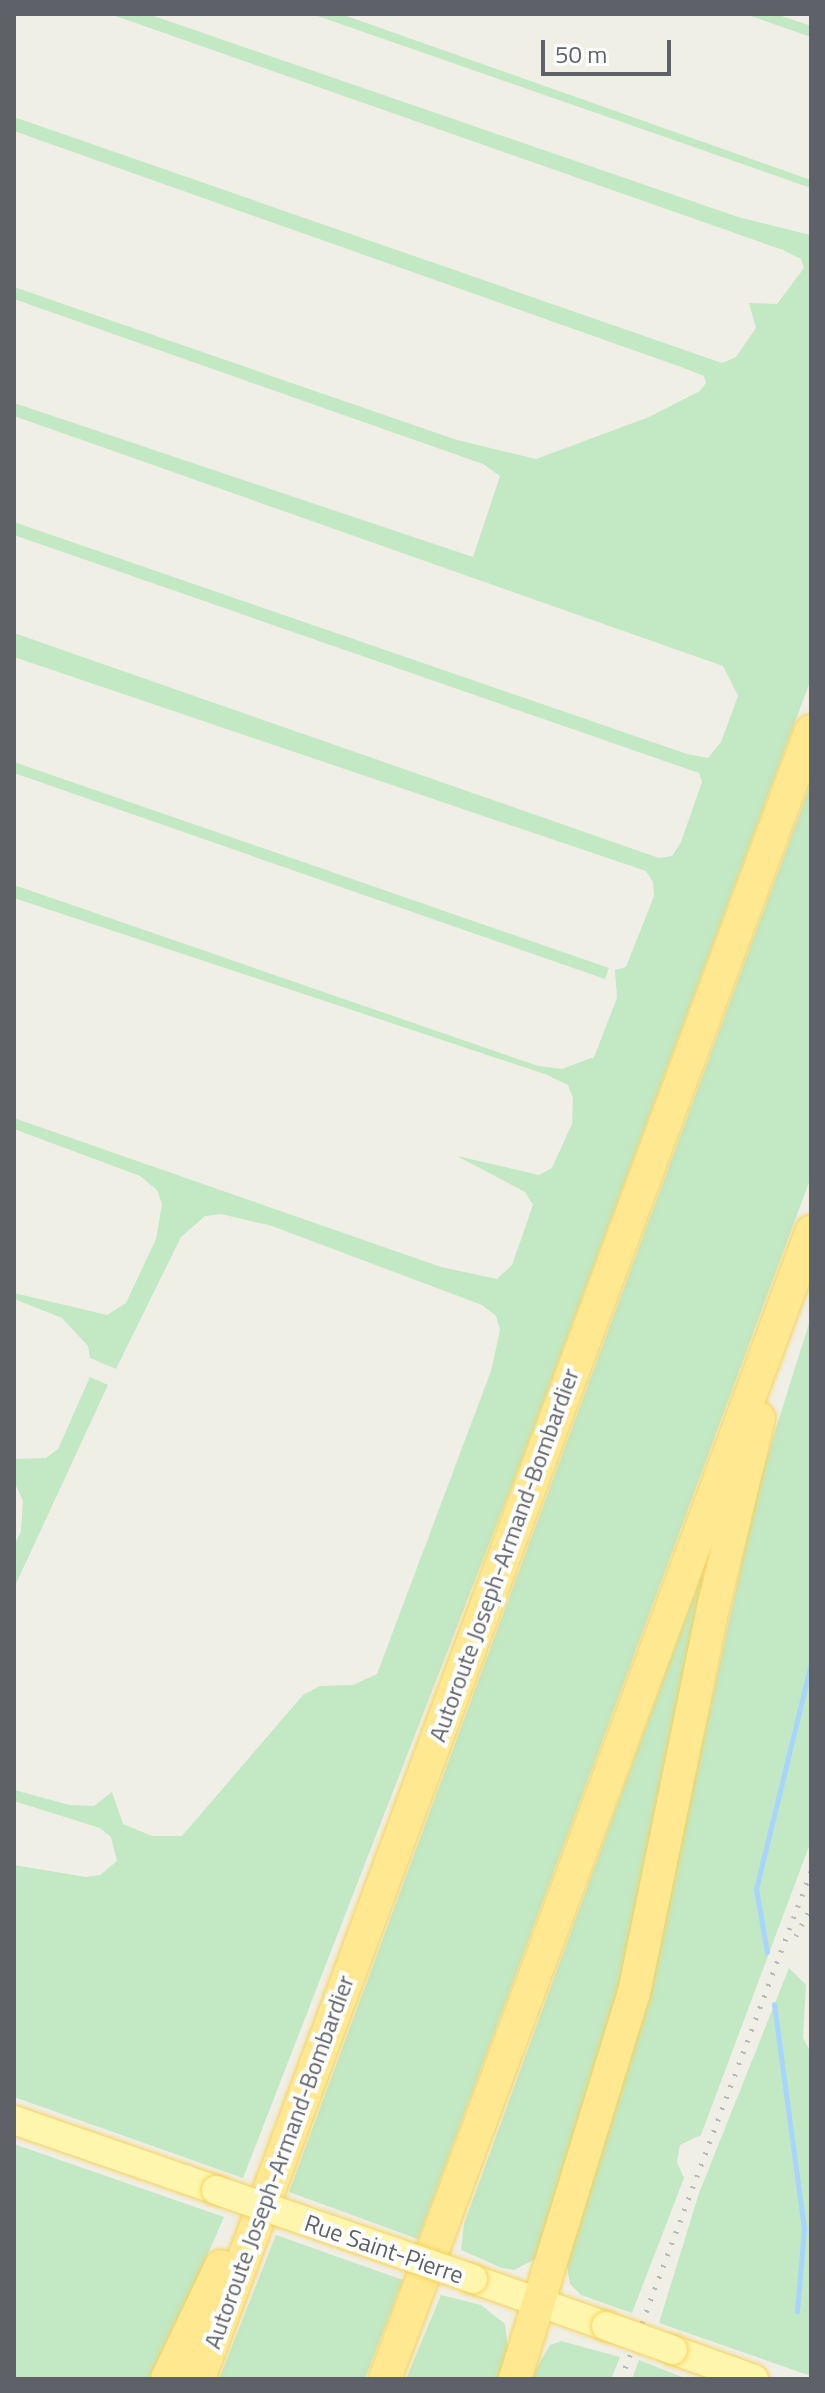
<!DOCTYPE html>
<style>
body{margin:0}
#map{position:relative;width:825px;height:2393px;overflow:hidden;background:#f0efe6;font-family:"Titillium Web",sans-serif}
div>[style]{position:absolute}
.green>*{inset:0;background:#c2e8c4}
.stream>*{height:5px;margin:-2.5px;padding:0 2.5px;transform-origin:2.5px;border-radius:2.5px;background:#a8d5ff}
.roads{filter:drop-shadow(0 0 2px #f6d25a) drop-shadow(0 0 2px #f6d25a)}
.primary>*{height:28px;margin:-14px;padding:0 14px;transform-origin:14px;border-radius:14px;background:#fff6ad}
.highway>*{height:32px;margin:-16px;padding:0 16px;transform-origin:16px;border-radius:16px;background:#ffe88f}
.rail>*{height:5px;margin-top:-2.5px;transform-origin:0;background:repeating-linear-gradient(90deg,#b7b8b8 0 2px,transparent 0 12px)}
.bridges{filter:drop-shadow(0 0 2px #f6d25a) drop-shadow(0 0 2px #f6d25a)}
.primary-bridge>*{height:28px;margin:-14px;padding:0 14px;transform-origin:14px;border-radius:14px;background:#fff6ad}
span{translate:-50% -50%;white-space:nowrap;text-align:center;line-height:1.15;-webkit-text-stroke:8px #fff;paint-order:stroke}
.street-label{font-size:24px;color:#5e6167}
.frame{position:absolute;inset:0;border:16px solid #5e6167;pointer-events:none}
.scale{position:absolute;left:541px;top:40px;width:130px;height:36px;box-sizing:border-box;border:4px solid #5e6167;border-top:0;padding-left:10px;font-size:24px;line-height:28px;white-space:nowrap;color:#5e6167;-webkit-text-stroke:6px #fff;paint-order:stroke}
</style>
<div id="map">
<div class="green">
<i style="clip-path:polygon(110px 14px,148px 14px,738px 217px,811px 235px,811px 679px,524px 1454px,243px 2178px,14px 2097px,14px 1865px,86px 1877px,100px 1875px,117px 1861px,111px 1837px,100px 1828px,14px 1801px,14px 1790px,70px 1805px,94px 1806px,112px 1792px,123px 1824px,152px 1836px,182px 1836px,303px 1695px,320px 1686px,353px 1685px,377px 1674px,491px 1371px,500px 1330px,496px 1316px,482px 1305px,272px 1226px,221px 1214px,205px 1216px,181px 1237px,116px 1369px,90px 1358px,88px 1346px,62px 1318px,14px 1299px,14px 1293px,107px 1315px,126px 1303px,156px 1239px,162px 1204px,157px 1190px,140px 1176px,14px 1129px,14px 1118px,441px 1267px,497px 1279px,512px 1265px,533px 1205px,525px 1192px,457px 1156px,539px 1175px,552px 1168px,572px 1124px,573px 1098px,568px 1085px,545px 1074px,14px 898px,14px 885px,538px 1066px,562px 1069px,594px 1057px,617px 998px,615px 970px,626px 967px,654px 896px,653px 882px,646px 871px,14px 657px,14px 633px,659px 858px,672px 856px,681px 842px,702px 782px,699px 773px,14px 535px,14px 522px,687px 754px,708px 758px,721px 742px,738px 696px,723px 666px,14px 416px,14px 403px,473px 557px,500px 476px,483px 464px,14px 299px,14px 287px,457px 440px,536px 459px,649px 417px,700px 391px,706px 383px,704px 376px,681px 367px,14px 131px,14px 117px,722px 363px,736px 357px,756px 328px,749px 303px,777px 304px,804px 268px,801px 259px,783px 250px)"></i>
<i style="clip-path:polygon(312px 14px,341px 14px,811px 180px,811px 188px)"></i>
<i style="clip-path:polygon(745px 14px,776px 14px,811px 26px,811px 37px)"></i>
<i style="clip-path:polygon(14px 762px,609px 968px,605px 979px,14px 773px)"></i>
<i style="clip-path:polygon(811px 783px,811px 1177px,418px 2239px,289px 2192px)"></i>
<i style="clip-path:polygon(811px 1317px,811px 1841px,701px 2135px,680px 2145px,677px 2162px,684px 2178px,632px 2313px,581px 2295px,570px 2284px,565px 2253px,663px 1924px,760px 1479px)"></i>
<i style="clip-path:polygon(90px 1377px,108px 1385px,14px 1588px,14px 1546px,21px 1531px,23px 1501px,14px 1481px,14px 1459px,46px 1458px,58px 1449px)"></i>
<i style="clip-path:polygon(701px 1576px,710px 1581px,648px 1895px,539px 2257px,514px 2270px,502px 2268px,461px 2250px,464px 2224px)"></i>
<i style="clip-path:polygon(789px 1968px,806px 1985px,803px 2038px,811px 2053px,811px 2376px,659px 2323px,699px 2193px)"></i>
<i style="clip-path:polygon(14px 2144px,224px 2217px,153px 2379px,14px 2379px)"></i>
<i style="clip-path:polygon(276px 2235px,403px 2280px,365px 2379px,219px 2379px)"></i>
<i style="clip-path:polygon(441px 2295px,481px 2305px,505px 2324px,508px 2349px,498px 2379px,406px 2379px)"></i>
<i style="clip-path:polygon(561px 2341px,620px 2357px,611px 2379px,530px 2379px,550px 2345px)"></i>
<i style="clip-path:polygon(639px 2360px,687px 2379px,632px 2379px)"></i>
</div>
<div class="stream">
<i style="left:767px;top:1952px;width:64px;rotate:-99.9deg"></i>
<i style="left:756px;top:1889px;width:233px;rotate:-76.3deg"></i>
<i style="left:774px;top:2004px;width:226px;rotate:82.4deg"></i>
<i style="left:804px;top:2228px;width:84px;rotate:94.8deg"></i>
</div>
<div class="roads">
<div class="primary">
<i style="left:14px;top:2120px;width:214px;rotate:19.1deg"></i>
<i style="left:473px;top:2279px;width:141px;rotate:19.5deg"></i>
<i style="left:673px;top:2350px;width:86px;rotate:19.7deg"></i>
</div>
<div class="highway">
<i style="left:167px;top:2379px;width:125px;rotate:-64.5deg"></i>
<i style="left:199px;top:2379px;width:1758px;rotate:-69.63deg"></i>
<i style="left:385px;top:2379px;width:1224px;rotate:-69.62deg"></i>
<i style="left:515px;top:2379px;width:404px;rotate:-72.9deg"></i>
<i style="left:634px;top:1993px;width:397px;rotate:-78.4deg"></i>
<i style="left:714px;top:1604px;width:191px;rotate:-76.4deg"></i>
</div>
</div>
<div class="rail">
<i style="left:796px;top:1936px;width:33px;rotate:-63deg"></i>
<i style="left:621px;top:2379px;width:542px;rotate:-69.49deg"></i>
</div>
<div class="bridges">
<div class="primary-bridge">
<i style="left:216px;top:2190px;width:272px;rotate:19.1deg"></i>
<i style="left:606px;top:2326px;width:71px;rotate:19.7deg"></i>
</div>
</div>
<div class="street-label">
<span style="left:504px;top:1555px;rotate:-70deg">Autoroute Joseph-Armand-Bombardier</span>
<span style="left:279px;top:2162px;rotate:-70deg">Autoroute Joseph-Armand-Bombardier</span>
<span style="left:384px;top:2249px;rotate:19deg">Rue Saint-Pierre</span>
</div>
<div class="frame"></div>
<div class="scale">50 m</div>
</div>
